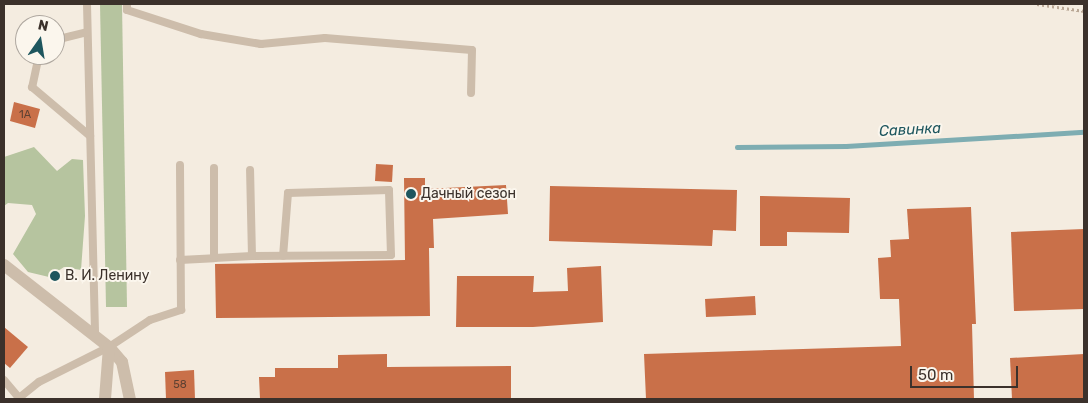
<!DOCTYPE html>
<meta charset="utf-8">
<style>
body{margin:0}
#map{position:relative;width:1088px;height:403px;overflow:hidden;background:#f4ece0;font-family:Rubik,sans-serif}
div>[style]{position:absolute}
.green>*{inset:0;background:#b6c49f}
.stream>*{height:4.5px;margin:-2.25px;padding:0 2.25px;transform-origin:2.25px;border-radius:2.25px;background:#7eadb2}
.building>*{inset:0;background:#c97049}
.path>*{height:2.5px;margin-top:-1.25px;transform-origin:0;background:repeating-linear-gradient(90deg,#b9a795 0 2.5px,transparent 0 5px)}
.service>*{height:8px;margin:-4px;padding:0 4px;transform-origin:4px;border-radius:4px;background:#cdbdab}
.tertiary>*{height:12px;margin:-6px;padding:0 6px;transform-origin:6px;border-radius:6px;background:#cdbdab}
.dots>*{width:14px;height:14px;translate:-50% -50%;box-sizing:border-box;border:2px solid #fbf6ed;border-radius:50%}
span{translate:-50% -50%;white-space:nowrap;text-align:center;line-height:1.15;-webkit-text-stroke:4px #fbf6ed;paint-order:stroke}
.number-label{font-size:11px;color:#5e4132}
.number-label span{-webkit-text-stroke-width:0}
.poi-label{font-size:14px;color:#3b312b}
.left{translate:0 -50%;text-align:left}
.water-label{font-size:15px;color:#1e565e;font-style:italic}
.frame{position:absolute;inset:0;border:5px solid #3b312b;pointer-events:none}
.north{position:absolute;left:15px;top:15px;width:50px;height:50px;box-sizing:border-box;background:#fbf6ed;border:1px solid #aea79f;border-radius:50%;rotate:13deg;font-size:14px;font-weight:700;line-height:20px;text-align:center;color:#3b312b}
.north::after{content:'';display:block;margin:auto;width:18px;height:22px;background:#1e565e;clip-path:polygon(50% 0,100% 100%,50% 72%,0 100%)}
.scale{position:absolute;left:910px;top:366px;width:108px;height:22px;box-sizing:border-box;border:2px solid #3b312b;border-top:0;padding-left:6px;font-size:15px;line-height:18px;white-space:nowrap;color:#3b312b;-webkit-text-stroke:4px #fbf6ed;paint-order:stroke}
</style>
<div id="map">
<div class="green">
<i style="clip-path:polygon(100px 4px,122px 4px,127px 307px,106px 307px)"></i>
<i style="clip-path:polygon(34px 147px,57px 171px,72px 159px,83px 160px,85px 216px,81px 270px,64px 267px,49px 277px,28px 272px,13px 254px,36px 214px,32px 205px,8px 203px,4px 206px,4px 157px)"></i>
</div>
<div class="stream">
<i style="left:737px;top:147px;width:109px;rotate:-0.5deg"></i>
<i style="left:846px;top:146px;width:238px;rotate:-3.4deg"></i>
</div>
<div class="building">
<i style="clip-path:polygon(14px 102px,40px 109px,35px 128px,10px 121px)"></i>
<i style="clip-path:polygon(376px 164px,393px 165px,392px 182px,375px 181px)"></i>
<i style="clip-path:polygon(404px 178px,425px 178px,425px 189px,506px 185px,508px 214px,433px 219px,434px 248px,429px 248px,430px 316px,216px 318px,215px 264px,405px 260px)"></i>
<i style="clip-path:polygon(550px 186px,737px 190px,736px 231px,713px 230px,712px 246px,549px 241px)"></i>
<i style="clip-path:polygon(760px 196px,850px 198px,849px 233px,787px 232px,787px 246px,760px 246px)"></i>
<i style="clip-path:polygon(971px 207px,976px 324px,972px 324px,974px 399px,646px 399px,644px 354px,901px 346px,899px 299px,880px 299px,878px 258px,891px 257px,890px 240px,909px 239px,907px 209px)"></i>
<i style="clip-path:polygon(1084px 229px,1084px 309px,1014px 311px,1011px 232px)"></i>
<i style="clip-path:polygon(601px 266px,603px 322px,533px 327px,456px 327px,457px 276px,534px 276px,533px 292px,568px 291px,567px 268px)"></i>
<i style="clip-path:polygon(755px 296px,756px 315px,706px 317px,705px 299px)"></i>
<i style="clip-path:polygon(4px 327px,28px 347px,10px 368px,4px 363px)"></i>
<i style="clip-path:polygon(387px 354px,387px 367px,511px 366px,511px 399px,260px 399px,259px 377px,275px 377px,275px 368px,338px 368px,338px 355px)"></i>
<i style="clip-path:polygon(1084px 354px,1084px 399px,1012px 399px,1010px 358px)"></i>
<i style="clip-path:polygon(194px 370px,195px 399px,166px 399px,165px 372px)"></i>
</div>
<div class="path">
<i style="left:1037px;top:4px;width:48px;rotate:8.5deg"></i>
</div>
<div class="service">
<i style="left:87px;top:4px;width:331px;rotate:88.6deg"></i>
<i style="left:127px;top:4px;width:6px;rotate:90deg"></i>
<i style="left:127px;top:10px;width:78px;rotate:18deg"></i>
<i style="left:201px;top:34px;width:61px;rotate:9.5deg"></i>
<i style="left:261px;top:44px;width:64px;rotate:-5.4deg"></i>
<i style="left:325px;top:38px;width:147px;rotate:4.7deg"></i>
<i style="left:472px;top:50px;width:43px;rotate:91.3deg"></i>
<i style="left:55px;top:40px;width:33px;rotate:-14deg"></i>
<i style="left:39px;top:55px;width:33px;rotate:102deg"></i>
<i style="left:32px;top:87px;width:76px;rotate:40.2deg"></i>
<i style="left:252px;top:256px;width:139px;rotate:-0.4deg"></i>
<i style="left:391px;top:255px;width:65px;rotate:-91.8deg"></i>
<i style="left:389px;top:190px;width:101px;rotate:178.3deg"></i>
<i style="left:288px;top:193px;width:63px;rotate:94.5deg"></i>
<i style="left:214px;top:258px;width:38px;rotate:-3deg"></i>
<i style="left:252px;top:256px;width:86px;rotate:-91.3deg"></i>
<i style="left:180px;top:260px;width:34px;rotate:-3deg"></i>
<i style="left:214px;top:258px;width:90px;rotate:-90deg"></i>
<i style="left:4px;top:380px;width:25px;rotate:50deg"></i>
<i style="left:19px;top:398px;width:26px;rotate:-39deg"></i>
<i style="left:39px;top:382px;width:78px;rotate:-26.6deg"></i>
<i style="left:109px;top:347px;width:49px;rotate:-33.4deg"></i>
<i style="left:150px;top:320px;width:33px;rotate:-18deg"></i>
<i style="left:181px;top:310px;width:145px;rotate:-90.4deg"></i>
</div>
<div class="tertiary">
<i style="left:4px;top:265px;width:133px;rotate:38deg"></i>
<i style="left:109px;top:347px;width:20px;rotate:49deg"></i>
<i style="left:122px;top:362px;width:38px;rotate:78deg"></i>
<i style="left:105px;top:399px;width:52px;rotate:-85.6deg"></i>
</div>
<div class="dots">
<i style="left:411px;top:194px;background:#1e565e"></i>
<i style="left:55px;top:276px;background:#1e565e"></i>
</div>
<div class="number-label">
<span style="left:25px;top:115px">1А</span>
<span style="left:180px;top:385px">58</span>
</div>
<div class="poi-label">
<span class="left" style="left:421px;top:194px">Дачный сезон</span>
<span class="left" style="left:65px;top:276px">В. И. Ленину</span>
</div>
<div class="water-label">
<span style="left:910px;top:130px;rotate:-3deg">Савинка</span>
</div>
<div class="frame"></div>
<div class="north">N</div>
<div class="scale">50 m</div>
</div>
